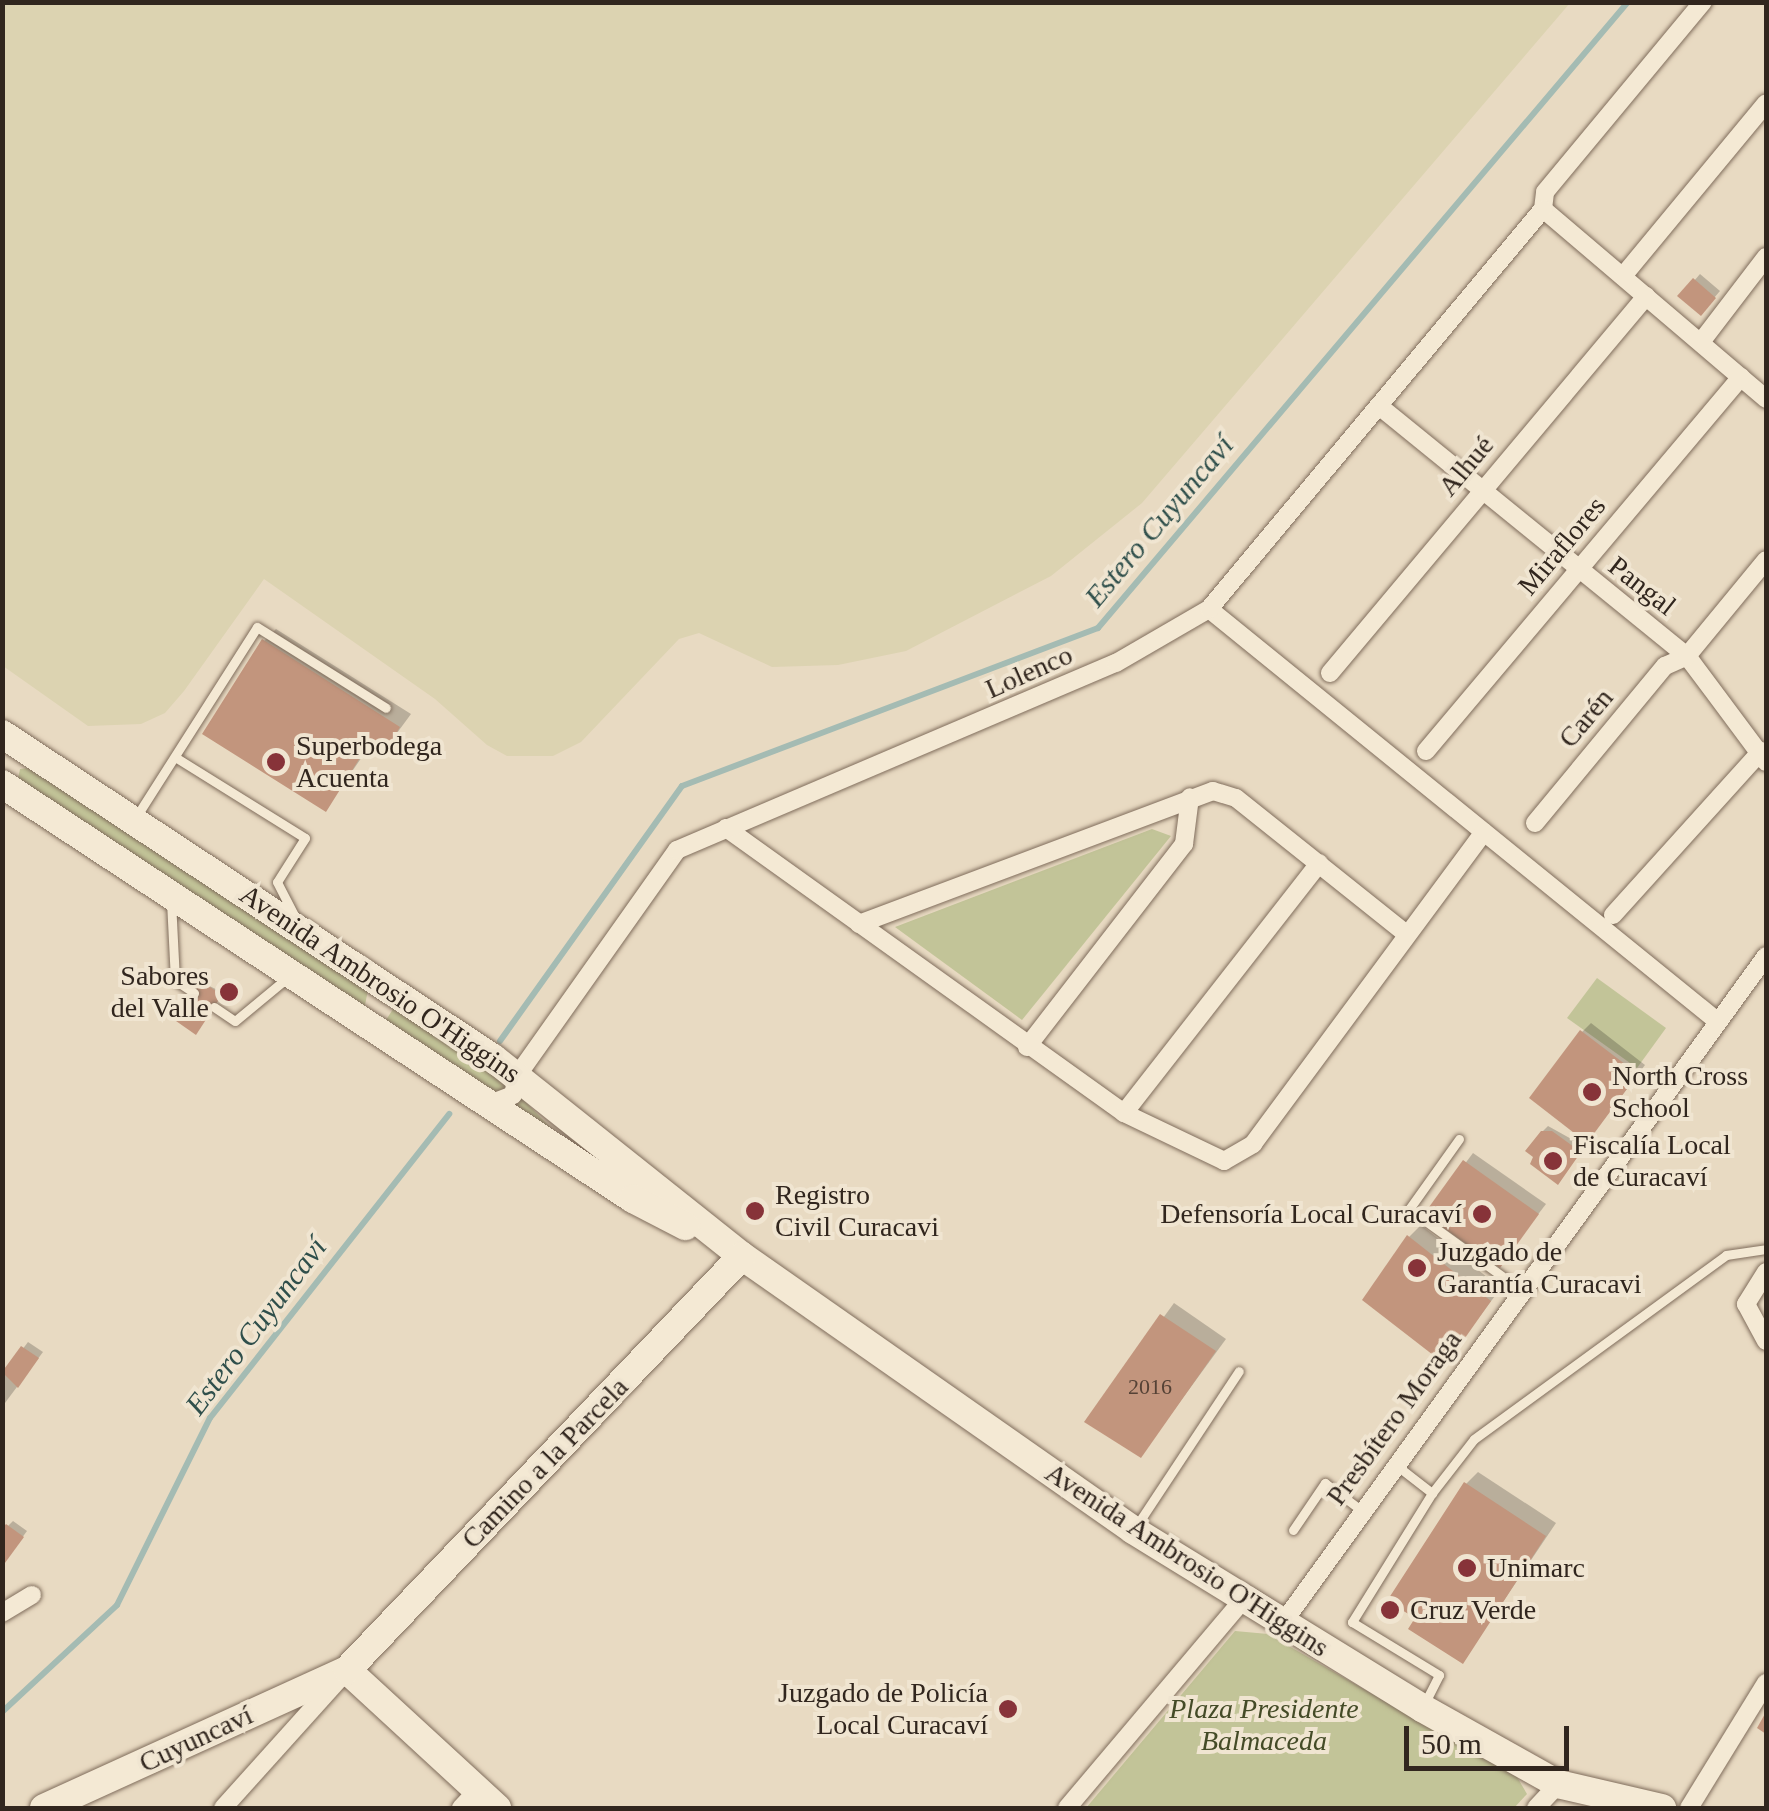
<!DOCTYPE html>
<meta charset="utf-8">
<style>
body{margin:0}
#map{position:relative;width:1769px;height:1811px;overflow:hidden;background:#e8dac2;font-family:Georgia,serif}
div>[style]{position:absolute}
.farmland>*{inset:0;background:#dcd3b1}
.green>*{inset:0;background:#c2c498}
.shadow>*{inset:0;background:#0003}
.stream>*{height:6px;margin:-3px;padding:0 3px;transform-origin:3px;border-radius:3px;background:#a4bbb3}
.building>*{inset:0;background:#c2957d}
.roads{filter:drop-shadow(0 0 2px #806d5c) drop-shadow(0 0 2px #806d5c)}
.lane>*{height:9px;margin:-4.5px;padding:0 4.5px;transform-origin:4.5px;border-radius:4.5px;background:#f4e9d4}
.street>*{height:18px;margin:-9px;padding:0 9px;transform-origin:9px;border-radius:9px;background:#f4e9d4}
.secondary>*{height:28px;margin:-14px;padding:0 14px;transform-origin:14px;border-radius:14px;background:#f4e9d4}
.dots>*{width:28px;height:28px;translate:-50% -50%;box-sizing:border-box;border:5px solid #f0e5d1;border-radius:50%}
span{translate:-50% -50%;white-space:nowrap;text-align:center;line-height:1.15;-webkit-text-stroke:8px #f0e5d1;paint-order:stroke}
.number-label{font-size:22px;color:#554236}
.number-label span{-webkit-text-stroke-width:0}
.street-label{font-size:28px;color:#31261e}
.poi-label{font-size:28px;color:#31261e}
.left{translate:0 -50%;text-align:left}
.right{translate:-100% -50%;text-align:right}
.park-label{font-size:28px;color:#444b27;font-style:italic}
.water-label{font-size:30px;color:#2f4f4b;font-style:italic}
.frame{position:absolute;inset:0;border:5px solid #31261e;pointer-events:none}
.scale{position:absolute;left:1404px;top:1726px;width:165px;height:45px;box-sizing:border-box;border:5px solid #31261e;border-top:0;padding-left:12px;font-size:30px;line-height:35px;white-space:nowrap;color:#31261e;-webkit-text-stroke:8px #f0e5d1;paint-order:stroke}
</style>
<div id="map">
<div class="farmland">
<i style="clip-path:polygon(3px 2px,1570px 2px,1570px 3px,1142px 503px,1051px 576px,906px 651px,838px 665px,772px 667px,699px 633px,679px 639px,581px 742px,553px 756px,507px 756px,487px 745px,435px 699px,264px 579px,184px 691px,165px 713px,141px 724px,88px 726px,3px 666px)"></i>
</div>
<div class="green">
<i style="clip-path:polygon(28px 768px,368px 990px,365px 1005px,359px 1008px,17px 784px,20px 769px)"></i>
<i style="clip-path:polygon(1152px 829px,1171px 836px,1022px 1020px,895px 927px)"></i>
<i style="clip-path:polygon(1597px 978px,1666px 1028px,1637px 1068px,1567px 1018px)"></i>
<i style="clip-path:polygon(395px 1006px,499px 1075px,553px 1130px,386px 1020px)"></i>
<i style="clip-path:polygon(1235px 1631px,1268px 1634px,1517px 1777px,1527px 1794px,1514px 1808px,1086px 1808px)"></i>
</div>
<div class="shadow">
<i style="clip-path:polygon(1700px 274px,1720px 291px,1701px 313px,1681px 296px)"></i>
<i style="clip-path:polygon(276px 629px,411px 714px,383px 752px,371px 744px,326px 809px,264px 641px)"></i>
<i style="clip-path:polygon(203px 983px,222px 992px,198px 1030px)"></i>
<i style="clip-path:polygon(1591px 1023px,1645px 1065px,1595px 1131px,1582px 1032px)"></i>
<i style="clip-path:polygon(1548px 1126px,1584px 1146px,1563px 1176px,1542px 1132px)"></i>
<i style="clip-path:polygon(1473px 1153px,1546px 1204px,1500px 1264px,1428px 1213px)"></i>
<i style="clip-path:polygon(1421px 1225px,1501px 1288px,1446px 1361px,1409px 1237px)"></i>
<i style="clip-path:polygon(1174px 1303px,1226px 1339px,1141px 1455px,1088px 1421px)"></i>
<i style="clip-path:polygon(28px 1342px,43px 1352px,2px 1407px,3px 1375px)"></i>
<i style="clip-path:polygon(1478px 1472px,1556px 1523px,1463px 1661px,1466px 1484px)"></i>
<i style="clip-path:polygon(13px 1521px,27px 1531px,7px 1558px,8px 1526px)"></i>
</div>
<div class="stream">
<i style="left:500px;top:1041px;width:313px;rotate:-54.5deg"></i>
<i style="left:682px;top:786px;width:445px;rotate:-20.8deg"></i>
<i style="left:1098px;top:628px;width:820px;rotate:-49.75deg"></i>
<i style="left:2px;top:1712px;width:157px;rotate:-42.9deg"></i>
<i style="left:117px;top:1605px;width:209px;rotate:-63.6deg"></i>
<i style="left:210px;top:1418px;width:387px;rotate:-51.8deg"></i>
</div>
<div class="building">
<i style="clip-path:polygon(1693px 278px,1716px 298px,1701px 316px,1677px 296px)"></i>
<i style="clip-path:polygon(262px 639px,400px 727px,383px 755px,368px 745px,326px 812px,202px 734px)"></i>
<i style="clip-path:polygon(201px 981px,222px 995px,196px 1035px,176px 1021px)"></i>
<i style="clip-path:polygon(1580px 1030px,1638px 1074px,1587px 1143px,1529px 1098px)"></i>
<i style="clip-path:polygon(1541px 1131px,1552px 1131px,1581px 1152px,1558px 1185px,1530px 1164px,1533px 1157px,1525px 1151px)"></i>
<i style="clip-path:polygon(1463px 1160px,1539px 1214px,1500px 1268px,1424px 1214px)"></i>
<i style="clip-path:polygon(1407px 1235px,1491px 1301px,1446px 1365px,1362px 1300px)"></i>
<i style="clip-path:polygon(1160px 1314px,1216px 1351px,1141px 1458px,1084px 1422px)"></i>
<i style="clip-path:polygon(21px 1346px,39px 1358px,18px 1388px,2px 1372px)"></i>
<i style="clip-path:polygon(1464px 1482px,1546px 1536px,1463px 1664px,1408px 1629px,1415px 1618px,1387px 1601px)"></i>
<i style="clip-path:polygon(6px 1524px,24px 1537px,2px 1567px,2px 1529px)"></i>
<i style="clip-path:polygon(1766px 1712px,1766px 1734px,1757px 1728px)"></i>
</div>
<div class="roads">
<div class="lane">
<i style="left:175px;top:757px;width:153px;rotate:31.9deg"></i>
<i style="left:305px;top:838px;width:52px;rotate:122.5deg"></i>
<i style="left:277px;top:882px;width:42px;rotate:62.8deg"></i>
<i style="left:136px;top:817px;width:225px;rotate:-57.5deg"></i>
<i style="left:257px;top:627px;width:152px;rotate:32.1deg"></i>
<i style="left:171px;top:901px;width:79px;rotate:87.1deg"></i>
<i style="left:175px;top:980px;width:23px;rotate:34deg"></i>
<i style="left:214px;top:1007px;width:25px;rotate:34deg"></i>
<i style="left:235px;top:1021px;width:67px;rotate:-39.6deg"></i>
<i style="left:1459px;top:1139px;width:86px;rotate:125.5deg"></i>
<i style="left:1409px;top:1209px;width:137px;rotate:35.8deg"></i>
<i style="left:1396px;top:1465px;width:46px;rotate:37.9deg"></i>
<i style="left:1432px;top:1493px;width:152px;rotate:121.8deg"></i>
<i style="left:1352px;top:1622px;width:102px;rotate:31.3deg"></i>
<i style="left:1439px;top:1675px;width:35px;rotate:117deg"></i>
<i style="left:1432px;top:1493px;width:68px;rotate:-52.1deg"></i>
<i style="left:1474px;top:1439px;width:312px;rotate:-36.1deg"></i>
<i style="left:1726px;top:1255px;width:40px;rotate:-8.5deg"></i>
<i style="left:1135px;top:1528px;width:188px;rotate:-56.5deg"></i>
<i style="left:1293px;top:1530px;width:57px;rotate:-55.8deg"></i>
<i style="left:1325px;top:1483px;width:45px;rotate:36.9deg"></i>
</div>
<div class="street">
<i style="left:1543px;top:209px;width:293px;rotate:40.4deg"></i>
<i style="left:1543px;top:209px;width:17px;rotate:-83deg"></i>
<i style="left:1545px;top:192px;width:247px;rotate:-50.3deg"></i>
<i style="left:1623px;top:276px;width:224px;rotate:-50.4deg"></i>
<i style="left:1701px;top:342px;width:107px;rotate:-52.6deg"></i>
<i style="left:1379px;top:406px;width:397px;rotate:39.1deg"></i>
<i style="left:1687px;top:656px;width:132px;rotate:53.3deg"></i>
<i style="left:1209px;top:609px;width:654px;rotate:39.04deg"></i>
<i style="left:1330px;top:673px;width:492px;rotate:-50deg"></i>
<i style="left:1426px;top:751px;width:489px;rotate:-49.9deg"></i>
<i style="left:1535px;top:823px;width:204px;rotate:-50.4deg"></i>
<i style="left:1665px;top:666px;width:24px;rotate:-24deg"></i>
<i style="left:1687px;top:656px;width:124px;rotate:-50.5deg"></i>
<i style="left:726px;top:828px;width:490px;rotate:35.6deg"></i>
<i style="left:1124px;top:1113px;width:111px;rotate:25.6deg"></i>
<i style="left:1224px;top:1161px;width:34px;rotate:-30deg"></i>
<i style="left:1253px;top:1144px;width:388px;rotate:-53.5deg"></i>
<i style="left:1613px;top:915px;width:221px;rotate:-47.9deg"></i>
<i style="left:859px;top:924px;width:378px;rotate:-20.6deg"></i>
<i style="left:1213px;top:791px;width:24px;rotate:17deg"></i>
<i style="left:1236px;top:798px;width:216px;rotate:38.6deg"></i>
<i style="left:1027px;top:1047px;width:257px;rotate:-52.3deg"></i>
<i style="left:1184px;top:844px;width:47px;rotate:-82.7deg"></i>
<i style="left:495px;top:1102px;width:19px;rotate:-21deg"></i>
<i style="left:513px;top:1095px;width:19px;rotate:-78deg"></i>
<i style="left:517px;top:1076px;width:277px;rotate:-54.7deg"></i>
<i style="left:677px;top:850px;width:477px;rotate:-23.1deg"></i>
<i style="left:1116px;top:663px;width:108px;rotate:-30.1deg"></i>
<i style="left:1209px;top:609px;width:521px;rotate:-50.14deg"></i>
<i style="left:1124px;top:1113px;width:317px;rotate:-52deg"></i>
<i style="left:1766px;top:1272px;width:38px;rotate:122deg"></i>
<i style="left:1746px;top:1304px;width:42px;rotate:61.6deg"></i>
<i style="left:2px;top:1613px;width:35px;rotate:-31deg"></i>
<i style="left:1282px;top:1624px;width:825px;rotate:-54.07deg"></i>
<i style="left:223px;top:1808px;width:173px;rotate:-48deg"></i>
<i style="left:461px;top:1808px;width:23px;rotate:-47deg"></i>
<i style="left:1067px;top:1808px;width:271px;rotate:-49.8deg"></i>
<i style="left:1536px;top:1808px;width:33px;rotate:-47deg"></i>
<i style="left:1689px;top:1808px;width:147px;rotate:-58.4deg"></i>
</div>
<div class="secondary">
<i style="left:2px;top:734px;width:588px;rotate:33.42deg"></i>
<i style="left:493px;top:1058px;width:318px;rotate:38.5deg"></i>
<i style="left:742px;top:1256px;width:477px;rotate:35deg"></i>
<i style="left:1133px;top:1530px;width:339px;rotate:31.6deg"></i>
<i style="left:1422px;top:1708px;width:156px;rotate:29.2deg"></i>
<i style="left:1558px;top:1784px;width:107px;rotate:13deg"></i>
<i style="left:2px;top:784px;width:755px;rotate:33.33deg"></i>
<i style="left:633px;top:1199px;width:59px;rotate:27.4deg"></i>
<i style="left:347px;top:1670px;width:204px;rotate:42.6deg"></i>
<i style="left:44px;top:1808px;width:333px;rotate:-24.5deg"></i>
<i style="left:347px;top:1670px;width:572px;rotate:-46.35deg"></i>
</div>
</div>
<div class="dots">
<i style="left:276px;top:762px;background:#873339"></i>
<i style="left:229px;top:992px;background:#873339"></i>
<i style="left:1592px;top:1092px;background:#873339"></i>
<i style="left:1553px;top:1161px;background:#873339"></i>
<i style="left:755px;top:1211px;background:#873339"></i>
<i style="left:1482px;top:1214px;background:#873339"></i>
<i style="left:1417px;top:1268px;background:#873339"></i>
<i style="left:1467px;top:1568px;background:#873339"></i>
<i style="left:1390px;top:1610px;background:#873339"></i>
<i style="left:1008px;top:1709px;background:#873339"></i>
</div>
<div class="number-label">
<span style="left:1150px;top:1387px">2016</span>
</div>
<div class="street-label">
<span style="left:1466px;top:466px;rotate:-50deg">Alhué</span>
<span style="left:1562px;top:546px;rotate:-50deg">Miraflores</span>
<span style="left:1642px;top:586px;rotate:38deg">Pangal</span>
<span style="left:1029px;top:672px;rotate:-24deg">Lolenco</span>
<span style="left:1586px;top:718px;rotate:-50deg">Carén</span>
<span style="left:380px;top:984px;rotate:34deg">Avenida Ambrosio O'Higgins</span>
<span style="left:1394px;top:1418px;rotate:-54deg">Presbítero Moraga</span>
<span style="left:545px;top:1463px;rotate:-46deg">Camino a la Parcela</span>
<span style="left:1187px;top:1560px;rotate:33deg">Avenida Ambrosio O'Higgins</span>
<span style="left:196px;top:1739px;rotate:-25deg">Cuyuncaví</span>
</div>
<div class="poi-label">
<span class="left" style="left:296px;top:762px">Superbodega<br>Acuenta</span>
<span class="right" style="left:209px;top:992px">Sabores<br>del Valle</span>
<span class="left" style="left:1612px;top:1092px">North Cross<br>School</span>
<span class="left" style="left:1573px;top:1161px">Fiscalía Local<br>de Curacaví</span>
<span class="left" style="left:775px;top:1211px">Registro<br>Civil Curacavi</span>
<span class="right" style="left:1462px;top:1214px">Defensoría Local Curacaví</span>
<span class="left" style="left:1437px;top:1268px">Juzgado de<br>Garantía Curacavi</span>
<span class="left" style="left:1487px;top:1568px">Unimarc</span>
<span class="left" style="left:1410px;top:1610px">Cruz Verde</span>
<span class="right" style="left:988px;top:1709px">Juzgado de Policía<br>Local Curacaví</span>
</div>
<div class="park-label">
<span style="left:1264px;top:1725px">Plaza Presidente<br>Balmaceda</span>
</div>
<div class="water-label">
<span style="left:1159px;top:521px;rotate:-50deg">Estero Cuyuncaví</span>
<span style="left:256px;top:1326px;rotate:-53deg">Estero Cuyuncaví</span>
</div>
<div class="frame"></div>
<div class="scale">50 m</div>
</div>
